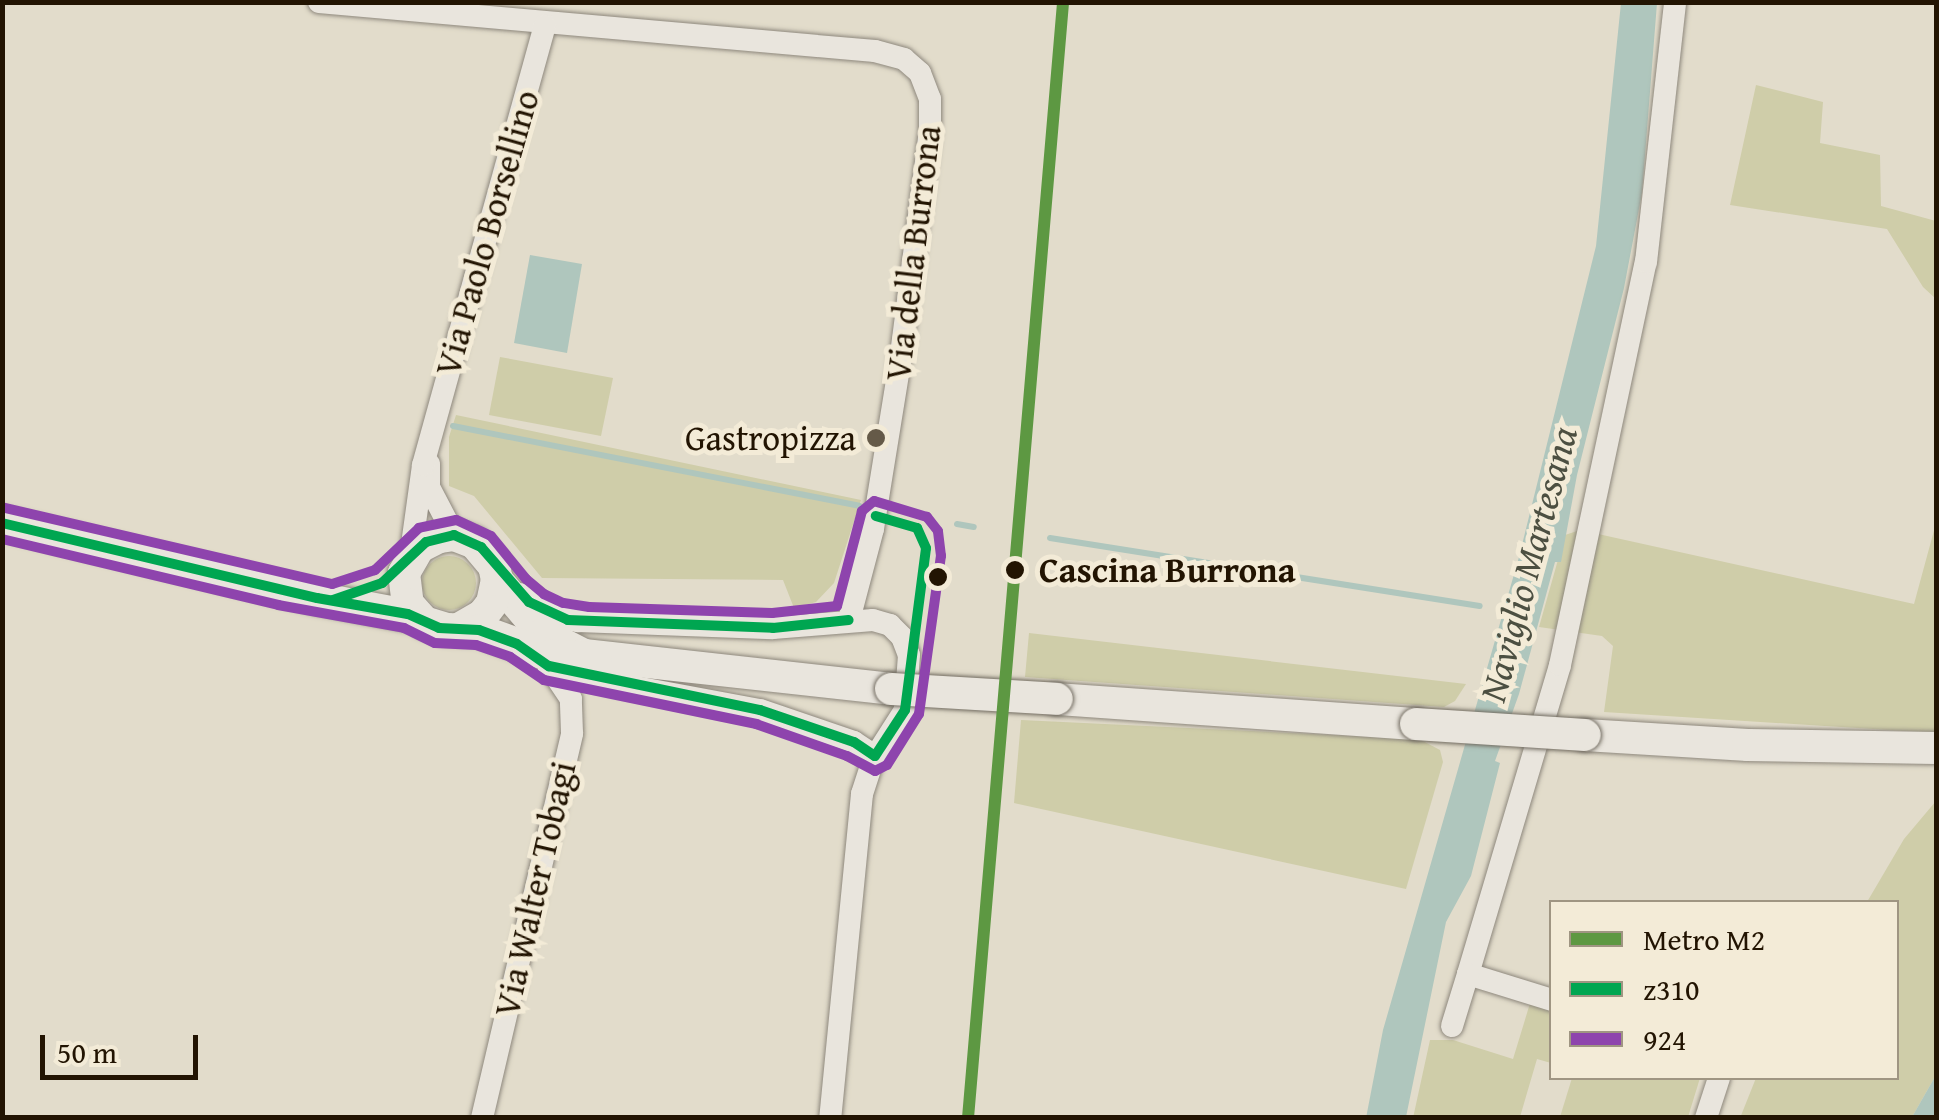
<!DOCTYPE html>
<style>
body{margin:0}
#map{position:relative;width:1939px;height:1120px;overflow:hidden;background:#e2dccb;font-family:"Gentium Book Plus",serif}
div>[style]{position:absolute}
.green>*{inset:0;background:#cfcda9}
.round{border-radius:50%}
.water>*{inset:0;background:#afc6bd}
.stream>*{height:6px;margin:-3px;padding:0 3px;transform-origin:3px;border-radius:3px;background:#afc6bd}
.roads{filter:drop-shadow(0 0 2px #8e887d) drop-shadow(0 0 2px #8e887d)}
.street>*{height:22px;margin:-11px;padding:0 11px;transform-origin:11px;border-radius:11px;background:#e9e5dd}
.secondary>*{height:32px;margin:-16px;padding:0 16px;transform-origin:16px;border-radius:16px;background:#e9e5dd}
.bridges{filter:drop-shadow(0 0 2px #736d62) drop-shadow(0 0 2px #736d62)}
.secondary-bridge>*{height:32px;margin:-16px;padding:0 16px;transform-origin:16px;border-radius:16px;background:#e9e5dd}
.bus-1>*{height:10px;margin:-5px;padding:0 5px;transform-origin:5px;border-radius:5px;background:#00a651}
.bus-2>*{height:10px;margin:-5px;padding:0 5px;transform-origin:5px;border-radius:5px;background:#8e44ad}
.metro-1>*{height:12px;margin:-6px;padding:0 6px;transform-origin:6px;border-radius:6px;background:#5d9842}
.dots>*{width:28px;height:28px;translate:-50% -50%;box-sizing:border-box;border:5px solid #f3ebd7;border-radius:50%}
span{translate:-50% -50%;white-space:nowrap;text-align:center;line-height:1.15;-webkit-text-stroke:10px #f3ebd7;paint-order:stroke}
.street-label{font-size:35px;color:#221402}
.poi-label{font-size:35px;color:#221402}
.right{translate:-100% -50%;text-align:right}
.stop-label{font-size:35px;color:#221402;font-weight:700}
.left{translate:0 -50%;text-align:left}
.water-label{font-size:38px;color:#4c4f41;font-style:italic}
.frame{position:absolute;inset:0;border:5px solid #221402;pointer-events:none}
.legend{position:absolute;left:1549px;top:900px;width:350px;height:180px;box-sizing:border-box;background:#f3ebd7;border:2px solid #9f9582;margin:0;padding:12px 18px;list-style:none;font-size:30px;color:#221402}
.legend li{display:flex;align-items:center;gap:20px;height:50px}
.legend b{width:50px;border:2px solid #9f9582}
.scale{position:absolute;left:40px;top:1035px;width:158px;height:45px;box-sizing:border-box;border:5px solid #221402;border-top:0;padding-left:12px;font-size:30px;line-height:35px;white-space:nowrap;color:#221402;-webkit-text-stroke:8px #f3ebd7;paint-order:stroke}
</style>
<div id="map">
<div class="green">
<i style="clip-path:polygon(1756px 85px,1823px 102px,1820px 143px,1880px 155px,1881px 206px,1936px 221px,1936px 299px,1923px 287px,1887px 229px,1730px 205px)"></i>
<i style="clip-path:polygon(500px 357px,613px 378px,601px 436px,489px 415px)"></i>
<i style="clip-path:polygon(456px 415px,861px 500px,834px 583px,816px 602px,794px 608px,783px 580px,542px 578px,474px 496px,449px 486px,449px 437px)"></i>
<i style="clip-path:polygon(1936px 523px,1936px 733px,1604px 712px,1613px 646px,1602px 636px,1539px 627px,1565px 535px,1580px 530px,1914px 604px)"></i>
<i class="round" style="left:422px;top:556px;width:54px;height:54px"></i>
<i style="clip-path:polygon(1029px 633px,1466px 684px,1455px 701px,1444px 707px,1025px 677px)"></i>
<i style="clip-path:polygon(1021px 720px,1419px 739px,1440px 750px,1443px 762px,1406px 889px,1014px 803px)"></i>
<i style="clip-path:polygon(1936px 801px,1936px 1075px,1912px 1117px,1740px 1118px,1756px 1078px,1896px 1078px,1896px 902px,1867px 902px,1904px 839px)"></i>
<i style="clip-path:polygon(1531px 1000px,1551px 1006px,1551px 1063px,1537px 1059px,1520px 1117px,1413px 1118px,1430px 1040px,1453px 1040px,1513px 1059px)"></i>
<i style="clip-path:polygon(1572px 1078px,1700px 1078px,1688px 1117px,1560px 1117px)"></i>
</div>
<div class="water">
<i style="clip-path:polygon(1621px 3px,1657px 3px,1642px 193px,1624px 288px,1577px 475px,1561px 562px,1555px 562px,1519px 694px,1495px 761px,1500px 763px,1471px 876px,1446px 922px,1406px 1117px,1366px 1118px,1383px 1030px,1519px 557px,1596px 246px)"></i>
<i style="clip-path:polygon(530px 255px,582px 264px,567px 353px,514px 343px)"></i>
<i style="clip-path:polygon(1936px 1075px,1936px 1117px,1912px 1117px)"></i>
</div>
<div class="stream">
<i style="left:453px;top:426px;width:414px;rotate:11.1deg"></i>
<i style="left:957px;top:524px;width:17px;rotate:10deg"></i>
<i style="left:1050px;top:538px;width:435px;rotate:9deg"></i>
</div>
<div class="roads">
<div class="street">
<i style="left:319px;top:2px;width:558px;rotate:5.04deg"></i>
<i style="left:875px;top:51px;width:30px;rotate:15deg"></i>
<i style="left:904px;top:59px;width:21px;rotate:41deg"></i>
<i style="left:920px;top:73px;width:28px;rotate:69deg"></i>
<i style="left:930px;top:99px;width:32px;rotate:90deg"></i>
<i style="left:930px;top:131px;width:233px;rotate:97.4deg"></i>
<i style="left:900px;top:362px;width:169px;rotate:99.2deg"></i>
<i style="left:873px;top:529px;width:94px;rotate:104.8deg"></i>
<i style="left:429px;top:464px;width:23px;rotate:90deg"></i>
<i style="left:429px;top:487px;width:54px;rotate:62.5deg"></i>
<i style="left:410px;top:559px;width:95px;rotate:-82.1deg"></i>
<i style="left:423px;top:465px;width:456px;rotate:-74.5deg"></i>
<i style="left:520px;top:594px;width:37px;rotate:34deg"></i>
<i style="left:551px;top:615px;width:28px;rotate:13deg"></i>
<i style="left:578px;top:621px;width:195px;rotate:2.1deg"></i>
<i style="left:773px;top:628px;width:100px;rotate:-4.6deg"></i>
<i style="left:873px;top:620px;width:18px;rotate:16deg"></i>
<i style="left:890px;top:625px;width:17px;rotate:45deg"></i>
<i style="left:902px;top:637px;width:19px;rotate:69deg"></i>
<i style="left:909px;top:655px;width:55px;rotate:94.2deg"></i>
<i style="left:905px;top:710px;width:59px;rotate:122.6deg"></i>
<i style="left:873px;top:760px;width:36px;rotate:108deg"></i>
<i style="left:862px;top:794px;width:326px;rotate:95.6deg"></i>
<i style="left:548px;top:665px;width:68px;rotate:15.3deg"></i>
<i style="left:614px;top:683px;width:148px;rotate:10.5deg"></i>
<i style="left:760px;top:710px;width:99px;rotate:18.8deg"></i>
<i style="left:854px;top:742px;width:25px;rotate:34deg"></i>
<i style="left:1552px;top:1000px;width:88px;rotate:-162.8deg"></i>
<i style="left:1468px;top:974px;width:322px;rotate:-73.4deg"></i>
<i style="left:1560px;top:665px;width:412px;rotate:-78deg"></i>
<i style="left:1646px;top:262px;width:262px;rotate:-83.6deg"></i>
<i style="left:1452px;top:1026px;width:54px;rotate:-72.9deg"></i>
<i style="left:482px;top:1118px;width:395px;rotate:-76.8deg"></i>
<i style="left:572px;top:733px;width:34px;rotate:-92deg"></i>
<i style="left:571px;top:699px;width:40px;rotate:-124deg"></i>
<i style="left:1706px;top:1118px;width:42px;rotate:-72deg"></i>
</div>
<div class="secondary">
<i style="left:2px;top:523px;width:324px;rotate:13.4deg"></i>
<i style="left:317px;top:598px;width:103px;rotate:10.7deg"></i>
<i style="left:497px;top:580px;width:71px;rotate:49.6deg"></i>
<i style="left:543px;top:634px;width:46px;rotate:27.1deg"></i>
<i style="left:584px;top:655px;width:309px;rotate:6.3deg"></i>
<i style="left:462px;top:627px;width:24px;rotate:-30deg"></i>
<i style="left:483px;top:615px;width:15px;rotate:-53deg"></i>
<i style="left:492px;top:603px;width:24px;rotate:-78deg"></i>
<i style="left:497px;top:580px;width:14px;rotate:-102deg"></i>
<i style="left:494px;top:566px;width:30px;rotate:-130deg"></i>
<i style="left:475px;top:543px;width:22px;rotate:-159deg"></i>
<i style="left:454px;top:535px;width:15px;rotate:172deg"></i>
<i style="left:439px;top:537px;width:22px;rotate:153deg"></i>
<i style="left:419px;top:547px;width:30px;rotate:120deg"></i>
<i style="left:404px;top:573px;width:31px;rotate:83deg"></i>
<i style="left:408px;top:604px;width:24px;rotate:48deg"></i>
<i style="left:424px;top:622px;width:24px;rotate:17deg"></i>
<i style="left:447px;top:629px;width:32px;rotate:2deg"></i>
<i style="left:479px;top:630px;width:76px;rotate:20.1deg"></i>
<i style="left:550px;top:656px;width:46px;rotate:2.5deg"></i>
<i style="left:1057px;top:699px;width:360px;rotate:4deg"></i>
<i style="left:1585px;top:735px;width:163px;rotate:3.5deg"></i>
<i style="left:1748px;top:745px;width:188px;rotate:0.9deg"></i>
</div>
</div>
<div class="bridges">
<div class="secondary-bridge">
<i style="left:891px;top:689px;width:166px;rotate:3.4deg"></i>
<i style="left:1416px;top:724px;width:169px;rotate:3.7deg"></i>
</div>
</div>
<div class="bus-1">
<i style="left:2px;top:523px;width:324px;rotate:13.4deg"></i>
<i style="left:317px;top:598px;width:92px;rotate:10deg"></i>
<i style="left:408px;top:614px;width:34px;rotate:24deg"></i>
<i style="left:439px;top:628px;width:40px;rotate:2.9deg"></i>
<i style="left:479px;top:630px;width:40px;rotate:20.2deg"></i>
<i style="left:517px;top:644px;width:39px;rotate:35deg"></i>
<i style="left:549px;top:666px;width:216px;rotate:11.8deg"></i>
<i style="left:760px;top:710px;width:99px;rotate:18.8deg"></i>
<i style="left:854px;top:742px;width:25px;rotate:34deg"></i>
<i style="left:333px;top:600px;width:52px;rotate:-19.1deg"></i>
<i style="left:382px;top:583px;width:60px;rotate:-43deg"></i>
<i style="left:426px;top:542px;width:29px;rotate:-14deg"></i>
<i style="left:454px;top:535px;width:30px;rotate:24deg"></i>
<i style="left:481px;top:547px;width:73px;rotate:48.9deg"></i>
<i style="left:529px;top:602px;width:43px;rotate:24.8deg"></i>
<i style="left:568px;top:620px;width:205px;rotate:2.2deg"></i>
<i style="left:773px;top:628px;width:76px;rotate:-6deg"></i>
<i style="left:875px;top:756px;width:55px;rotate:-56.9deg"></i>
<i style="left:905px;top:710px;width:163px;rotate:-82.6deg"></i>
<i style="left:926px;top:548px;width:22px;rotate:-114deg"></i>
<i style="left:917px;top:528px;width:43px;rotate:-163.7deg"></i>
</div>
<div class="bus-2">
<i style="left:2px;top:539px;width:284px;rotate:13.4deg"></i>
<i style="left:278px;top:605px;width:128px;rotate:10.3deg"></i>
<i style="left:404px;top:628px;width:34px;rotate:26deg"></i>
<i style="left:435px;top:643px;width:41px;rotate:2.8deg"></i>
<i style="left:476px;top:645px;width:36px;rotate:19deg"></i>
<i style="left:510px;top:657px;width:41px;rotate:34.1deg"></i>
<i style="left:544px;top:680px;width:217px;rotate:11.7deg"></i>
<i style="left:756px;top:724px;width:96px;rotate:19.4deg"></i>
<i style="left:847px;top:756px;width:32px;rotate:28deg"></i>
<i style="left:875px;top:771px;width:13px;rotate:-27deg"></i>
<i style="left:887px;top:765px;width:60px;rotate:-57.9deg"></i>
<i style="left:919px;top:714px;width:160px;rotate:-82.1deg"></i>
<i style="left:941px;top:556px;width:25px;rotate:-97deg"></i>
<i style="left:938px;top:531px;width:18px;rotate:-128deg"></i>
<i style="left:927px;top:517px;width:55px;rotate:-163.2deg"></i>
<i style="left:874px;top:501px;width:16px;rotate:140deg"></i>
<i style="left:862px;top:511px;width:98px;rotate:104.7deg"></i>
<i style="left:837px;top:606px;width:65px;rotate:173.9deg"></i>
<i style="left:772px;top:613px;width:183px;rotate:-178.1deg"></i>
<i style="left:589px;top:607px;width:26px;rotate:-171deg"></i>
<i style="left:563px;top:603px;width:21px;rotate:-155deg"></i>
<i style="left:544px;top:594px;width:23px;rotate:-140deg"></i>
<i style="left:526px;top:579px;width:55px;rotate:-129.1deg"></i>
<i style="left:491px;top:536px;width:38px;rotate:-155deg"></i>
<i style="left:456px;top:520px;width:38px;rotate:168deg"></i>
<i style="left:419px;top:528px;width:61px;rotate:136.3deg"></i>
<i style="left:375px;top:570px;width:45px;rotate:162deg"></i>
<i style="left:332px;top:584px;width:336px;rotate:-166.9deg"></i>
</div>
<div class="metro-1">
<i style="left:968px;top:1118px;width:1120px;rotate:-85.13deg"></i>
</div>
<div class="dots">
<i style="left:876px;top:438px;background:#655a48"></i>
<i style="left:1015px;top:570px;background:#221402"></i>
<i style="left:938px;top:577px;background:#221402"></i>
</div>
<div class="street-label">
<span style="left:487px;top:233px;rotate:-74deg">Via Paolo Borsellino</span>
<span style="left:913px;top:253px;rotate:-83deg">Via della Burrona</span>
<span style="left:535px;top:889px;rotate:-77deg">Via Walter Tobagi</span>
</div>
<div class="poi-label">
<span class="right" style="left:856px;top:438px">Gastropizza</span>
</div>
<div class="stop-label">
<span class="left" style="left:1039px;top:570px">Cascina Burrona</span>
</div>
<div class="water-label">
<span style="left:1528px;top:564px;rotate:-75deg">Naviglio Martesana</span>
</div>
<div class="frame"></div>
<ul class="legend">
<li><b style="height:12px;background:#5d9842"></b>Metro M2</li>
<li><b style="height:12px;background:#00a651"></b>z310</li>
<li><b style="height:12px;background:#8e44ad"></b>924</li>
</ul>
<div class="scale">50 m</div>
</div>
